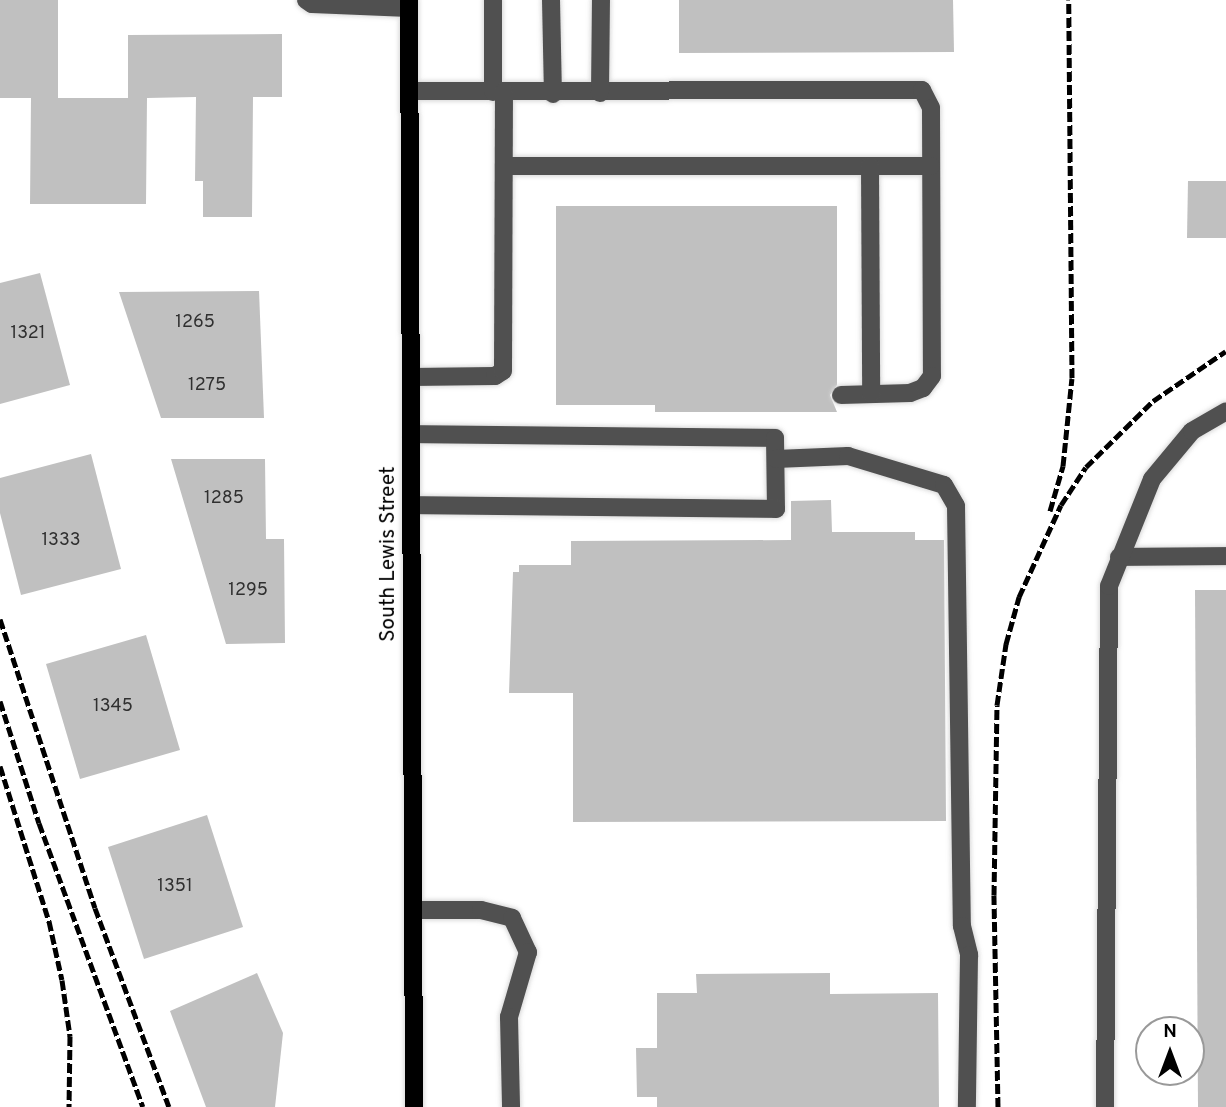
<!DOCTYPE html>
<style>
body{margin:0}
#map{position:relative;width:1226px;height:1107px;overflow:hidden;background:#fff;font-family:Overpass,sans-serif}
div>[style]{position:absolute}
.building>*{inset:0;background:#c0c0c0}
.roads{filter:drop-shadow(0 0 2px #dbdbdb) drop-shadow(0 0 2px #dbdbdb)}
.minor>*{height:18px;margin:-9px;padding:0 9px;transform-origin:9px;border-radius:9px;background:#505050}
.major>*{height:18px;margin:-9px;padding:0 9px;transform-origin:9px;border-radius:9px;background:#000}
.rail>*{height:5px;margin-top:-2.5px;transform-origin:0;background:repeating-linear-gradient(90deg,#000 0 10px,transparent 0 13.5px)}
span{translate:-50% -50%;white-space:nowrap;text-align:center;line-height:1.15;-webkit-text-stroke:5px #fff;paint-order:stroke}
.number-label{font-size:18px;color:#303030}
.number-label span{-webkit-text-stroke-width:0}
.street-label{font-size:21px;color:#000}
.north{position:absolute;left:1135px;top:1016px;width:70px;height:70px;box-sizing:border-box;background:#fff;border:2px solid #999;border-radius:50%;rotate:0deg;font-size:19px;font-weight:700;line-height:28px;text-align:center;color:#000}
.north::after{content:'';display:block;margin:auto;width:24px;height:32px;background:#000;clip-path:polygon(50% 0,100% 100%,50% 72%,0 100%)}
</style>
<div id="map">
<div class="building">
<i style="clip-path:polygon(0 0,58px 0,58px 98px,128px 98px,128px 35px,282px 34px,282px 97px,253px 97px,252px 217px,203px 217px,203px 181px,195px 181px,196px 97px,147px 98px,146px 204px,30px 204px,31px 98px,0 98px)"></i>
<i style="clip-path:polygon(679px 0,953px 0,954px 52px,679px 53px)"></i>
<i style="clip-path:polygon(1188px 181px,1226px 181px,1226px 238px,1187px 238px)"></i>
<i style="clip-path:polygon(556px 206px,837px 206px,837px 385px,830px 395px,837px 412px,655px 412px,655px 405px,556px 405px)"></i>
<i style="clip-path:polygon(40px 273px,70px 385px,0 404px,0 283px)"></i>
<i style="clip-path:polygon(259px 291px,264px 418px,161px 418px,119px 292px)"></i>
<i style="clip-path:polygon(91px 454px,121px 569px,21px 595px,0 513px,0 478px)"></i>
<i style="clip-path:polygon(171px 459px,265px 459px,266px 539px,284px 539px,285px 643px,226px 644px)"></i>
<i style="clip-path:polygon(831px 500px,832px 532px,915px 532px,915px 540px,944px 540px,946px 821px,573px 822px,573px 693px,509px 693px,513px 572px,519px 572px,519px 565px,571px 565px,571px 541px,791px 540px,791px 501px)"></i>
<i style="clip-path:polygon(1195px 590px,1226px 590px,1226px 1107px,1198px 1107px)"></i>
<i style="clip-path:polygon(146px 635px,180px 750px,80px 779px,46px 664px)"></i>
<i style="clip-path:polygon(207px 815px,243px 927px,144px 959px,108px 847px)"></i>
<i style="clip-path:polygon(257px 973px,283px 1033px,275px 1107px,206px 1107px,170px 1011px)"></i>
<i style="clip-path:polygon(830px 973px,830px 994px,938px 993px,939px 1107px,657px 1107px,657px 1097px,637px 1097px,636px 1048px,657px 1048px,657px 993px,697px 993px,696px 974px)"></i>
</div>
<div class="roads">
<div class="minor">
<i style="left:306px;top:0;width:7px;rotate:34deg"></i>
<i style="left:312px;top:4px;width:97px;rotate:2.4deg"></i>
<i style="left:551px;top:0;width:94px;rotate:88.8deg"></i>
<i style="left:410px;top:91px;width:512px;rotate:-0.11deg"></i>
<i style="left:922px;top:90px;width:20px;rotate:63deg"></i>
<i style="left:931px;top:108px;width:268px;rotate:89.8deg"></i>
<i style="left:932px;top:376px;width:15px;rotate:127deg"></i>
<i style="left:923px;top:388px;width:14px;rotate:159deg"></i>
<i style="left:910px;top:393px;width:69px;rotate:178.3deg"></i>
<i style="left:493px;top:92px;width:92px;rotate:-90deg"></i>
<i style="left:600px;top:93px;width:93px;rotate:-89.4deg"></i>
<i style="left:504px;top:166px;width:427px"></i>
<i style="left:870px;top:166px;width:228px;rotate:89.7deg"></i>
<i style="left:411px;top:377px;width:84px;rotate:-0.7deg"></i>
<i style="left:495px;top:376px;width:9px;rotate:-32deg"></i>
<i style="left:503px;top:371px;width:279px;rotate:-89.8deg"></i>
<i style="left:411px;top:434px;width:364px;rotate:0.6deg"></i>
<i style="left:775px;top:438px;width:71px;rotate:89.2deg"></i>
<i style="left:776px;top:509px;width:365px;rotate:-179.4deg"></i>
<i style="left:776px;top:459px;width:72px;rotate:-2.4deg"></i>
<i style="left:848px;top:456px;width:100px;rotate:16.8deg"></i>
<i style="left:944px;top:485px;width:24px;rotate:60deg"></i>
<i style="left:956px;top:506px;width:420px;rotate:89.2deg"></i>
<i style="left:962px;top:926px;width:30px;rotate:76deg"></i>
<i style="left:969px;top:955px;width:152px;rotate:90.8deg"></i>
<i style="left:1119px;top:557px;width:107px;rotate:-0.5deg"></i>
<i style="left:414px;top:910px;width:67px"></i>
<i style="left:481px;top:910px;width:32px;rotate:14deg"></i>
<i style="left:512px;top:918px;width:38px;rotate:65deg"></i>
<i style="left:528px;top:952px;width:68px;rotate:106.3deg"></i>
<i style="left:509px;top:1017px;width:90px;rotate:88.7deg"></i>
<i style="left:1105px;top:1107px;width:521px;rotate:-89.56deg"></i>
<i style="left:1109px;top:586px;width:115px;rotate:-68.1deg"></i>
<i style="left:1152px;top:479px;width:62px;rotate:-50.2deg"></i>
<i style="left:1192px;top:431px;width:39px;rotate:-30deg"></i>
</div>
<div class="major">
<i style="left:409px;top:0;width:1107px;rotate:89.74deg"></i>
</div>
</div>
<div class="rail">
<i style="left:1050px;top:511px;width:47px;rotate:-73.9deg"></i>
<i style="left:1063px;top:466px;width:88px;rotate:-84.2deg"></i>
<i style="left:1072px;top:378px;width:378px;rotate:-90.5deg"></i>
<i style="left:0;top:619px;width:304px;rotate:71.8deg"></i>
<i style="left:95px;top:908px;width:212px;rotate:69.6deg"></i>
<i style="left:0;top:701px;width:128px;rotate:72.3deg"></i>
<i style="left:39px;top:823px;width:302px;rotate:69.9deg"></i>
<i style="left:0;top:766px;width:163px;rotate:72.5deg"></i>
<i style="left:49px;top:921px;width:60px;rotate:77.6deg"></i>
<i style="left:62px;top:980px;width:57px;rotate:81.9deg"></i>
<i style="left:70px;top:1036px;width:71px;rotate:90.8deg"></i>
<i style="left:998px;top:1107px;width:212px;rotate:-91.1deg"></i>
<i style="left:994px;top:895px;width:190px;rotate:-89.1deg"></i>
<i style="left:997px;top:705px;width:62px;rotate:-81.6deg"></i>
<i style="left:1006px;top:644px;width:49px;rotate:-74.5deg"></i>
<i style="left:1019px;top:597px;width:101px;rotate:-65.5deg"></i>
<i style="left:1061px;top:505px;width:45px;rotate:-56.7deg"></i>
<i style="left:1086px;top:467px;width:94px;rotate:-44.6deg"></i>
<i style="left:1153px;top:401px;width:88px;rotate:-34.4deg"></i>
</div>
<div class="number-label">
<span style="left:195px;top:323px">1265</span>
<span style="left:28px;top:334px">1321</span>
<span style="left:207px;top:386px">1275</span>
<span style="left:224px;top:499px">1285</span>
<span style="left:61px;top:541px">1333</span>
<span style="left:248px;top:591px">1295</span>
<span style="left:113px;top:707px">1345</span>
<span style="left:175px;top:887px">1351</span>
</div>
<div class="street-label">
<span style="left:389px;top:554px;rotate:-90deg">South Lewis Street</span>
</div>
<div class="north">N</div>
</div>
